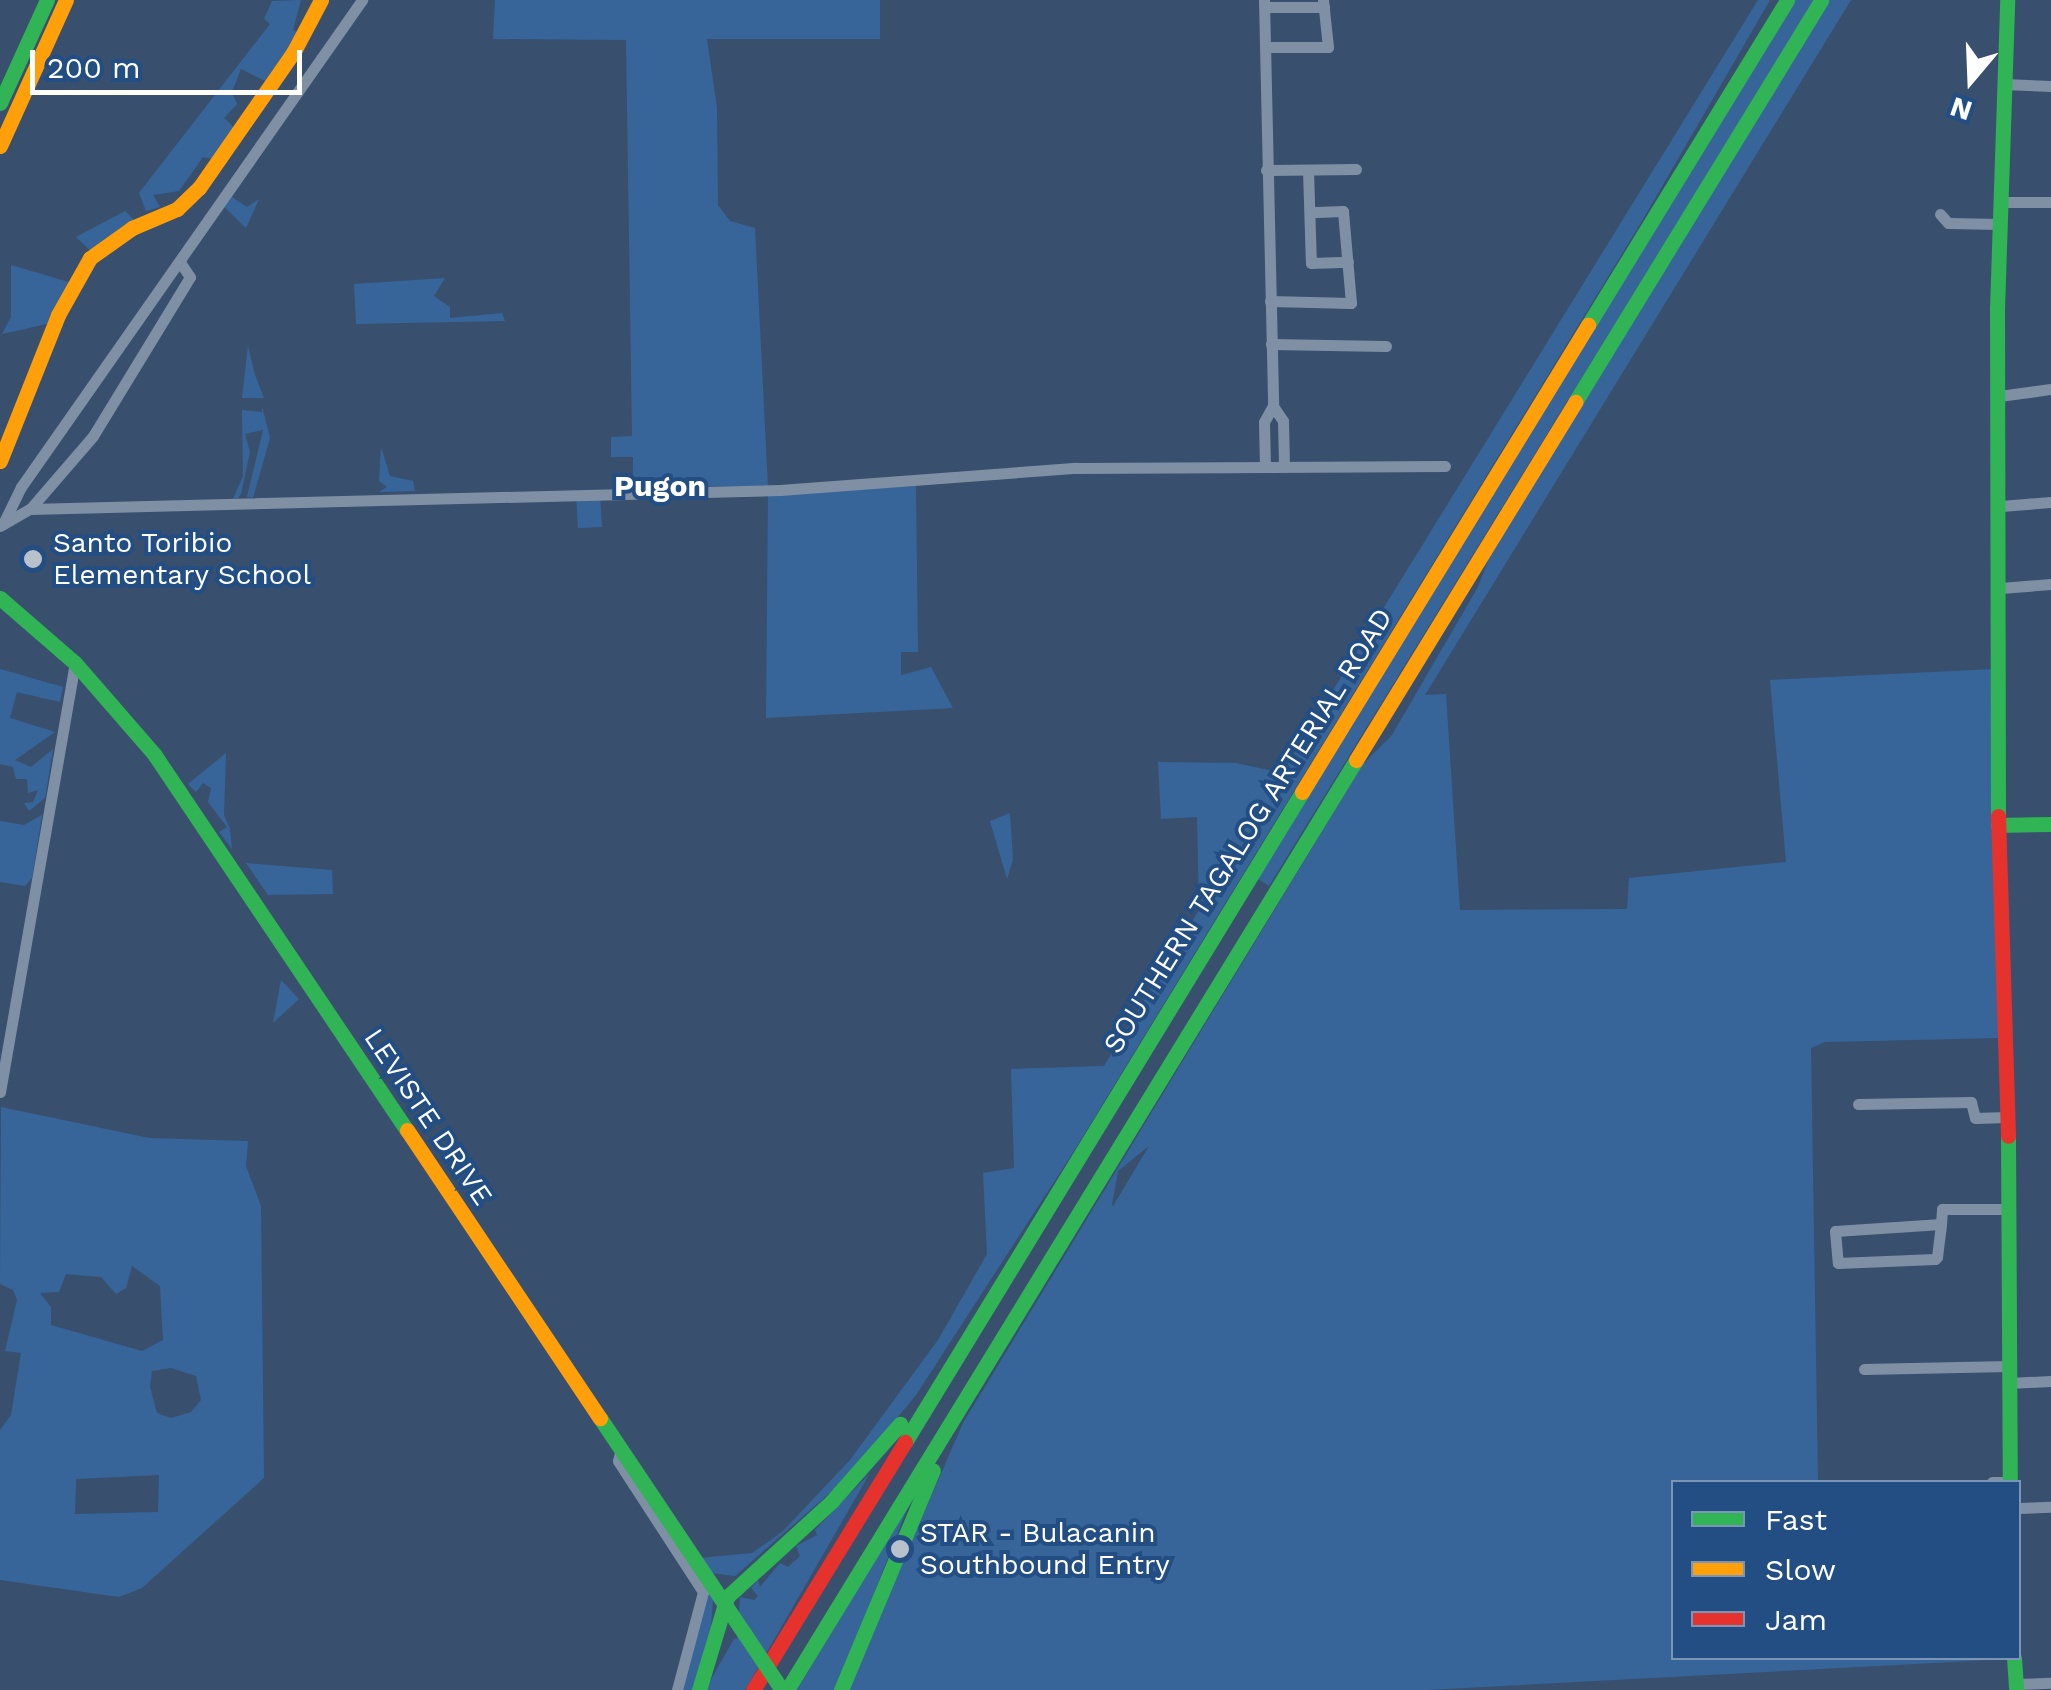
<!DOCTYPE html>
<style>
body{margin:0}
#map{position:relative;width:2051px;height:1690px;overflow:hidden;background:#38506e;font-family:"Work Sans",sans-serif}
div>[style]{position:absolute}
.green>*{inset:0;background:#37659a}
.street>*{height:11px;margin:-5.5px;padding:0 5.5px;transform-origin:5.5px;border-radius:5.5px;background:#7f90a4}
.fast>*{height:15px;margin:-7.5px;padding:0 7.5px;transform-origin:7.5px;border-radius:7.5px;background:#30b455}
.slow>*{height:15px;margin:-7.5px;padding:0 7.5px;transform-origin:7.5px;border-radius:7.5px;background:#ff9f0a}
.jam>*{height:15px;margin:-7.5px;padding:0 7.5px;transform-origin:7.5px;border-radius:7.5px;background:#e5322d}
.fast-bridge>*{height:15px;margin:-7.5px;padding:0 7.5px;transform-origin:7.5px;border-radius:7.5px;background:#30b455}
.dots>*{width:28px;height:28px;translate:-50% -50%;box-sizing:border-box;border:5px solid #224e84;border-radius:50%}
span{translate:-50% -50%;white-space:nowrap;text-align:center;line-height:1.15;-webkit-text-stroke:8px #224e84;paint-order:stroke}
.poi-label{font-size:28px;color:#fff}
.left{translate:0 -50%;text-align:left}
.street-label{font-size:28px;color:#fff}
.neighbourhood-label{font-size:30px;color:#fff;font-weight:700}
.legend{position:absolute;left:1671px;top:1480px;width:350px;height:180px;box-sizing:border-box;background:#224e84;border:2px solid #7a95b5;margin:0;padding:12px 18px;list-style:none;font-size:30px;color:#fff}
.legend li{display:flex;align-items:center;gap:20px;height:50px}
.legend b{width:50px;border:2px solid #7a95b5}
.north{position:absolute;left:1921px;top:30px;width:100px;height:100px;-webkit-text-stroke:8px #224e84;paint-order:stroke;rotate:199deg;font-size:28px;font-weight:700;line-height:40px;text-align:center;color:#fff}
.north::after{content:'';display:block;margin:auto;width:35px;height:45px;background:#fff;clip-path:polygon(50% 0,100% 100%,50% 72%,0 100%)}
.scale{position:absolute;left:30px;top:50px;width:272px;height:45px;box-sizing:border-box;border:5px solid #fff;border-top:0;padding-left:12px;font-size:30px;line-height:35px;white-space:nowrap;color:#fff;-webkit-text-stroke:8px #224e84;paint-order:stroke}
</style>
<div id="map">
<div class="green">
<i style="clip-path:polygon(301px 0,293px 30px,300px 33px,265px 81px,241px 69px,232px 92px,237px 104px,224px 118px,234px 127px,212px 159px,203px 157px,179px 191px,153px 195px,160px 207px,146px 211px,139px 193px,270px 24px,264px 19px,272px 1px)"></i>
<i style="clip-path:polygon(495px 0,880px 0,880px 39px,707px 39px,717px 108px,718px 205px,730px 221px,755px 228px,768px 487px,633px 485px,633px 457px,611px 457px,611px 437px,632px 436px,626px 40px,493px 39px)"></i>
<i style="clip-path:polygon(1758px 0,1770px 0,1642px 221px,1074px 1151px,916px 1395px,849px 1476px,735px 1576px,710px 1573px,700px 1558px,752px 1553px,782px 1532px,850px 1460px,938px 1340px,987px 1254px,983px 1173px,1014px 1168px,1011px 1069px,1104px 1066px,1199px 910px,1197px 817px,1161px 819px,1158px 762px,1236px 763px,1282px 773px)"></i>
<i style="clip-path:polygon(1793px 0,1814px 0,1269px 886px,1255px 877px)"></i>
<i style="clip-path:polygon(evenodd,1826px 0,1851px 0,1425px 695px,1446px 694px,1460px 910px,1627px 909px,1629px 878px,1786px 862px,1770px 680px,1995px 669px,1999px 1038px,1825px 1042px,1811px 1048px,1818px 1482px,1674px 1482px,1674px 1658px,2008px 1659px,1427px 1690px,847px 1690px,963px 1423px,1363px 764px,1392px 735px,1478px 587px,1495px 542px,1826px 0,1149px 1146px,1113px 1206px,1112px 1205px,1118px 1171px,1149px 1146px)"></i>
<i style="clip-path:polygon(229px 195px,247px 207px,259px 199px,246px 228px,222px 205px)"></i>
<i style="clip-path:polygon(125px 211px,137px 223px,91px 251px,76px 237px)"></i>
<i style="clip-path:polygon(11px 265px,72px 283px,51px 323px,2px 334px,11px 317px)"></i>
<i style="clip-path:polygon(445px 278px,434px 296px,450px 307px,450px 318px,502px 313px,505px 321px,356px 324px,354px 284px)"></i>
<i style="clip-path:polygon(248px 346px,255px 375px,264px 398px,242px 398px)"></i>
<i style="clip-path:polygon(262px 406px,270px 438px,253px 498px,247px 497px,263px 430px,245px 434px,250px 452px,241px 494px,238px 498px,233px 499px,243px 476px,242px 410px,262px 412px)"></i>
<i style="clip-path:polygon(381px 447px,390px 476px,413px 481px,415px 491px,379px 492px,387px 487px,379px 481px)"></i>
<i style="clip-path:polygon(916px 486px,918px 652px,901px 652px,901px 675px,931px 667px,953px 708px,766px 718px,768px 495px)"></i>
<i style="clip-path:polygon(576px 495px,600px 495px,602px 527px,578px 528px)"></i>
<i style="clip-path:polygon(0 669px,63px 687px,60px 702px,17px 692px,10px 718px,55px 732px,15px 760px,31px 767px,53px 749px,45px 798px,29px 811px,24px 803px,33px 802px,38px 790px,28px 793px,27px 779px,16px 779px,13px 767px,0 764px)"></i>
<i style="clip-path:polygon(226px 753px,224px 815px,230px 829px,232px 849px,219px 832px,227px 827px,208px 802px,211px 788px,203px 783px,196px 792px,188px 784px)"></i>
<i style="clip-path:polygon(1010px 813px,1013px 860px,1007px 879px,990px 821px)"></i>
<i style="clip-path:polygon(42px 815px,32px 878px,25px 886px,0 882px,0 821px,24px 825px)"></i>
<i style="clip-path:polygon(246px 863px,332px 870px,333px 894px,268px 895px)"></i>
<i style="clip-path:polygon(281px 980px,299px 999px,273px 1023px)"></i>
<i style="clip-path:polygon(evenodd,1px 1107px,149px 1138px,248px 1141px,246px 1166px,261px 1206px,264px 1478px,142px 1588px,119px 1597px,0 1580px,0 1430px,11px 1415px,21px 1353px,5px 1351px,17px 1300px,13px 1290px,0 1284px,1px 1107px,132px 1266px,160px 1286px,163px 1340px,142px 1351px,51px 1325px,51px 1307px,40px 1293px,59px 1292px,66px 1274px,101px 1277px,116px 1294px,126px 1288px,132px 1266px,1px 1107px,171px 1368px,196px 1376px,201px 1400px,191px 1412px,171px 1418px,157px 1413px,150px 1387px,152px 1371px,171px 1368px,1px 1107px,159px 1475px,158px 1512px,75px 1514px,76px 1479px,159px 1475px)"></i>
<i style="clip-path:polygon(870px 1473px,745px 1690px,705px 1690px,734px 1639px,752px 1632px,739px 1612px,740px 1597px,754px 1600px,758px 1596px,751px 1588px,758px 1580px,760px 1587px,780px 1563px,788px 1567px,800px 1556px,796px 1546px,817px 1535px,815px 1530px)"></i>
<i style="clip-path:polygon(909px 1504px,836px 1690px,797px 1690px)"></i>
<i style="clip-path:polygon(706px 1588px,713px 1599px,711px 1626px,694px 1690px,679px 1690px)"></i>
</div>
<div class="street">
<i style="left:1264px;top:0;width:406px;rotate:88.7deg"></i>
<i style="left:1273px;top:406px;width:18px;rotate:56deg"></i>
<i style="left:1283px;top:421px;width:45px;rotate:88.7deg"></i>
<i style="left:1265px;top:7px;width:59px"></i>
<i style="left:1265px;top:47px;width:63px"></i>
<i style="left:1328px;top:47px;width:47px;rotate:-96.1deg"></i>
<i style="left:2004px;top:84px;width:47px;rotate:2.4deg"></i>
<i style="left:1266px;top:170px;width:90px;rotate:-0.6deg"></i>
<i style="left:1308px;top:170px;width:93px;rotate:88.2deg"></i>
<i style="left:1311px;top:263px;width:37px;rotate:-2deg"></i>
<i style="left:2000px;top:202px;width:51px"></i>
<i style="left:1940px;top:214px;width:12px;rotate:48deg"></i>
<i style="left:1948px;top:223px;width:51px;rotate:1.1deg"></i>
<i style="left:1270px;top:301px;width:81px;rotate:1.4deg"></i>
<i style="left:1351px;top:303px;width:92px;rotate:-95deg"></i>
<i style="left:1343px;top:211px;width:33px;rotate:178deg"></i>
<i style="left:1271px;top:344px;width:115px;rotate:1deg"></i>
<i style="left:1999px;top:396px;width:52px;rotate:-7.7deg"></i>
<i style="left:1265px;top:466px;width:44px;rotate:-91.3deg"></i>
<i style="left:1264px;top:422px;width:18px;rotate:-61deg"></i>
<i style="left:2001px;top:506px;width:50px;rotate:-4.6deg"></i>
<i style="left:30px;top:509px;width:750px;rotate:-1.45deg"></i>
<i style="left:780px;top:490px;width:297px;rotate:-4.3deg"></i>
<i style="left:1076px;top:468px;width:369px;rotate:-0.3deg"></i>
<i style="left:3px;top:524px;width:41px;rotate:-64.1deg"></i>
<i style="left:21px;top:487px;width:595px;rotate:-55deg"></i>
<i style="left:0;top:526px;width:34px;rotate:-30deg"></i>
<i style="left:30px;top:509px;width:96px;rotate:-49.2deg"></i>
<i style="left:93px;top:436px;width:186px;rotate:-58.6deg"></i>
<i style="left:190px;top:277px;width:18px;rotate:-124deg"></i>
<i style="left:2001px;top:588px;width:50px;rotate:-4.6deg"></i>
<i style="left:0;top:1092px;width:436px;rotate:-80.1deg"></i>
<i style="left:1858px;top:1104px;width:113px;rotate:-1deg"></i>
<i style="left:1971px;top:1102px;width:16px;rotate:76deg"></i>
<i style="left:1975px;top:1118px;width:32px;rotate:-2deg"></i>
<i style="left:1941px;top:1224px;width:106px;rotate:176.2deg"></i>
<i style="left:1835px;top:1231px;width:32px;rotate:85deg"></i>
<i style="left:1838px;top:1263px;width:97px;rotate:-2.4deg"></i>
<i style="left:1935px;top:1259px;width:3px;rotate:-45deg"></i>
<i style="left:1937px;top:1257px;width:33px;rotate:-83deg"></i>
<i style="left:1941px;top:1224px;width:15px;rotate:-86deg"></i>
<i style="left:1942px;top:1209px;width:68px"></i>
<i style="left:1864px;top:1369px;width:144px;rotate:-1.2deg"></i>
<i style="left:2008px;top:1383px;width:43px;rotate:-2.7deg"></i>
<i style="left:621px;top:1448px;width:13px;rotate:103deg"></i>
<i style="left:618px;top:1461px;width:156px;rotate:57deg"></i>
<i style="left:703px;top:1592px;width:101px;rotate:104.9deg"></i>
<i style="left:1992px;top:1482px;width:18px"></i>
<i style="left:2018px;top:1508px;width:33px;rotate:-2deg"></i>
<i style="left:2016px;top:1684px;width:35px;rotate:-2deg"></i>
</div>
<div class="fast">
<i style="left:0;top:103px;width:113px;rotate:-65.5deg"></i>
<i style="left:1588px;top:325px;width:381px;rotate:-58.5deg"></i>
<i style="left:1575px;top:402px;width:471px;rotate:-58.5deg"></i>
<i style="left:0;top:598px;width:99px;rotate:40.9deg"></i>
<i style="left:75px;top:663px;width:121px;rotate:49deg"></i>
<i style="left:154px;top:754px;width:453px;rotate:56.1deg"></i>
<i style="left:1998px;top:816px;width:507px;rotate:-90.11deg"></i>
<i style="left:1997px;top:309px;width:309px;rotate:-88.1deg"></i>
<i style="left:1998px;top:825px;width:53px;rotate:-1.1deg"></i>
<i style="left:2008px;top:1136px;width:346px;rotate:89.7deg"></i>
<i style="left:600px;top:1418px;width:259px;rotate:56.2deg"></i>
<i style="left:905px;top:1442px;width:762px;rotate:-58.58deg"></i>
<i style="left:2014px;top:1658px;width:32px;rotate:86deg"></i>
<i style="left:699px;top:1690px;width:97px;rotate:-73.2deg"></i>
<i style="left:727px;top:1597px;width:142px;rotate:-42.4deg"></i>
<i style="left:832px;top:1501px;width:103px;rotate:-48.6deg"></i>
<i style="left:787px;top:1690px;width:1090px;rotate:-58.54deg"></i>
<i style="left:841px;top:1690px;width:238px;rotate:-67.3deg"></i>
</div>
<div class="slow">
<i style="left:0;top:146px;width:160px;rotate:-65.7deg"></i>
<i style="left:0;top:461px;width:157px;rotate:-68.3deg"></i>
<i style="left:58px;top:315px;width:65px;rotate:-60.7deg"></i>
<i style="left:90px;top:258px;width:52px;rotate:-35.5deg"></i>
<i style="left:132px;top:228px;width:49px;rotate:-22.9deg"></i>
<i style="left:177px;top:209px;width:30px;rotate:-44deg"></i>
<i style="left:199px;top:188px;width:165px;rotate:-55.2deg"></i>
<i style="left:293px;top:53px;width:60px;rotate:-62.2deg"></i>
<i style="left:1356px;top:760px;width:420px;rotate:-58.5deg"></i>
<i style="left:1302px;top:792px;width:548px;rotate:-58.52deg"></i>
<i style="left:407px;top:1130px;width:347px;rotate:56.2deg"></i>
</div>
<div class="jam">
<i style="left:1998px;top:816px;width:320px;rotate:88.2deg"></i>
<i style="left:753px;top:1690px;width:291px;rotate:-58.5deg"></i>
</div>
<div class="fast-bridge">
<i style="left:744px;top:1633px;width:69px;rotate:56.3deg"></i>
</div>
<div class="dots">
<i style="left:33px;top:559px;background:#b9c2cc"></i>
<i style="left:900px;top:1549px;background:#b9c2cc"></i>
</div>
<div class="poi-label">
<span class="left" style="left:53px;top:559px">Santo Toribio<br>Elementary School</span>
<span class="left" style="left:920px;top:1549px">STAR - Bulacanin<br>Southbound Entry</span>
</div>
<div class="street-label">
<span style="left:1248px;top:831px;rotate:-58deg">SOUTHERN TAGALOG ARTERIAL ROAD</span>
<span style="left:428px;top:1117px;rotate:56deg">LEVISTE DRIVE</span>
</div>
<div class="neighbourhood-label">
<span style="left:660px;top:486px">Pugon</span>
</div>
<ul class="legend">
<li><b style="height:12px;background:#30b455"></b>Fast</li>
<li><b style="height:12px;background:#ff9f0a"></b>Slow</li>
<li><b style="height:12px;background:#e5322d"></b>Jam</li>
</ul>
<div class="north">N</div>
<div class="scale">200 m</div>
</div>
